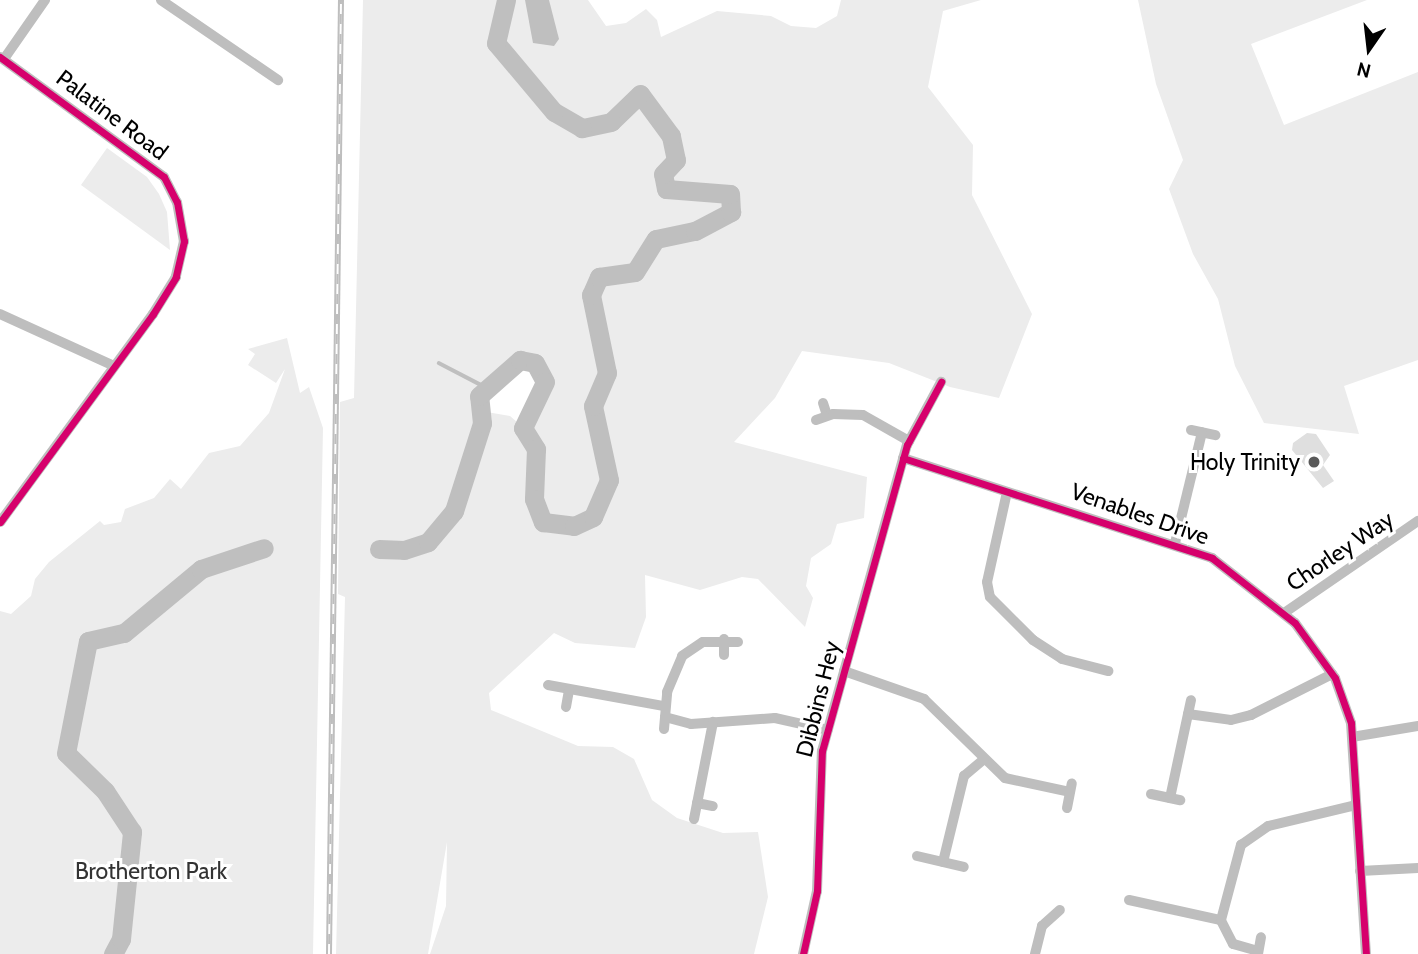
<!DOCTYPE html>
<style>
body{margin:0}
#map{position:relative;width:1418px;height:954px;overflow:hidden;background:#fff;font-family:Cabin,sans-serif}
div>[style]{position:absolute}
.green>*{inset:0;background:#ececec}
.water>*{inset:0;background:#bfbfbf}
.stream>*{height:3.5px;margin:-1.75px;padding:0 1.75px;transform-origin:1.75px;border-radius:1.75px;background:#bfbfbf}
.river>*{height:19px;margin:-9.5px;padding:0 9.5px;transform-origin:9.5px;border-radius:9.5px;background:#bfbfbf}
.building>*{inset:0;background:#dfdfdf}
.minor>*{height:10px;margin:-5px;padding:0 5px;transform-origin:5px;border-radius:5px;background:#bebebe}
.rail>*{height:6px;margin-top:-3px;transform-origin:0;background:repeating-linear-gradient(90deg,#fff 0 10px,#bebebe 0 20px);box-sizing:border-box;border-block:2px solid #bebebe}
.cycleway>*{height:7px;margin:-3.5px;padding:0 3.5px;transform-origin:3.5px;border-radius:3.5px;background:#d6006c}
.dots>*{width:19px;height:19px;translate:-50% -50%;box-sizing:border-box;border:4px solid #fff;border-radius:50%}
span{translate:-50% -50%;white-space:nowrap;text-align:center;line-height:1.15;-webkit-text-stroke:6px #fff;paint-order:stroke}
.street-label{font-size:23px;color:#000}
.poi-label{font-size:23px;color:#000}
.right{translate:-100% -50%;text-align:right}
.park-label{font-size:23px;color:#333}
.north{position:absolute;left:1334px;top:14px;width:70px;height:70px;-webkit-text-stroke:5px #fff;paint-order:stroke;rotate:194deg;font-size:19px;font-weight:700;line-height:28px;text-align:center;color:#000}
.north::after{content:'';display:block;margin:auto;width:24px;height:32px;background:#000;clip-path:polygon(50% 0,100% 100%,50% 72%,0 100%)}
</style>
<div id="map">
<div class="green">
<i style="clip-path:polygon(evenodd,363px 0,588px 0,606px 26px,626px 23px,646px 9px,657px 20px,661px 37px,717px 11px,771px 16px,791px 26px,816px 28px,837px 16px,841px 0,981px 0,943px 11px,928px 87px,973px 145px,972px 195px,1032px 314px,999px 398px,950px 387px,889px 363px,802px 351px,775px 398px,734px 442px,867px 477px,864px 518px,837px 524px,831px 544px,811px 558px,806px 586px,813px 598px,805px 627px,758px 579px,742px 577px,700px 590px,645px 575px,646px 617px,635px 648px,575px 643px,554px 633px,489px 693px,491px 710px,578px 746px,613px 747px,634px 759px,652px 800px,677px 818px,723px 833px,758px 832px,768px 897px,754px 954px,430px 954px,446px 906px,447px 842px,428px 954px,336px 954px,345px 597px,338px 594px,340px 402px,354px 398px,363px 0,520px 361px,535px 363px,545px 382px,524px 428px,510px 416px,481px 411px,479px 396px,520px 361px)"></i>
<i style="clip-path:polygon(1138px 0,1367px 0,1251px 44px,1284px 125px,1418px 72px,1418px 360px,1344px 386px,1359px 434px,1264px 423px,1235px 366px,1218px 299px,1193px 254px,1169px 189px,1183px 160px,1156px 84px)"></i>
<i style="clip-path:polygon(107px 148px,147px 177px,159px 194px,167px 212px,170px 250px,81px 185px)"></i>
<i style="clip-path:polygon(287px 338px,300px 393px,309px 387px,323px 428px,313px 954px,0 954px,0 611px,11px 614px,31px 596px,35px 579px,49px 562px,100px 521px,104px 525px,121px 522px,125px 509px,154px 498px,170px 479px,181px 489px,209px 453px,240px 446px,269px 413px,285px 369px,276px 383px,248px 365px,255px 354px,248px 349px)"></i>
</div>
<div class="water">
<i style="clip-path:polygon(549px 0,559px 39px,554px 46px,533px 43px,525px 0)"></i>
</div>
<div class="stream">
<i style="left:439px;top:363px;width:54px;rotate:27.5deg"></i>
</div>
<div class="river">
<i style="left:379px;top:549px;width:25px;rotate:2deg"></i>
<i style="left:404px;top:550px;width:25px;rotate:-18deg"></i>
<i style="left:428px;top:542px;width:40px;rotate:-50deg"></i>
<i style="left:454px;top:511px;width:92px;rotate:-72.3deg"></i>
<i style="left:482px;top:423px;width:27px;rotate:-96deg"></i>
<i style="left:479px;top:396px;width:55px;rotate:-41.3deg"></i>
<i style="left:520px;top:360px;width:15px;rotate:11deg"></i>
<i style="left:535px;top:363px;width:21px;rotate:62deg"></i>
<i style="left:545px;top:382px;width:51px;rotate:115.6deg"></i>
<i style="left:523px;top:428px;width:25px;rotate:58deg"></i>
<i style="left:536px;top:449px;width:50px;rotate:92.3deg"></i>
<i style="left:534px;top:499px;width:25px;rotate:69deg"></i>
<i style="left:543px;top:522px;width:31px;rotate:7deg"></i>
<i style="left:574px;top:526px;width:21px;rotate:-25deg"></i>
<i style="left:593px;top:517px;width:40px;rotate:-66.6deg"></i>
<i style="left:609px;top:480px;width:76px;rotate:-102.2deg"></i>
<i style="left:593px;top:406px;width:36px;rotate:-67deg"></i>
<i style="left:607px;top:373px;width:80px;rotate:-101.6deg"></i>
<i style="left:591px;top:295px;width:20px;rotate:-66deg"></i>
<i style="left:599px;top:277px;width:36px;rotate:-8deg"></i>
<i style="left:635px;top:272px;width:39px;rotate:-58deg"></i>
<i style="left:656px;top:239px;width:40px;rotate:-12deg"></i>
<i style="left:695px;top:231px;width:41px;rotate:-27.8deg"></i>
<i style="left:731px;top:212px;width:18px;rotate:-93deg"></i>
<i style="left:730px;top:194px;width:64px;rotate:-175.5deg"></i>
<i style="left:666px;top:189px;width:15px;rotate:-101deg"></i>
<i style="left:663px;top:174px;width:19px;rotate:-47deg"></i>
<i style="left:676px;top:160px;width:25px;rotate:-102deg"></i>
<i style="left:671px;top:136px;width:52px;rotate:-126.4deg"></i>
<i style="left:640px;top:94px;width:40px;rotate:136deg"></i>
<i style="left:611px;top:122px;width:30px;rotate:168deg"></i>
<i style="left:582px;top:128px;width:32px;rotate:-150deg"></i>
<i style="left:554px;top:112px;width:90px;rotate:-130deg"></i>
<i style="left:496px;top:43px;width:44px;rotate:-76.9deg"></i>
<i style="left:113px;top:954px;width:17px;rotate:-62deg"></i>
<i style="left:121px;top:939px;width:108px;rotate:-84.1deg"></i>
<i style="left:132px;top:832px;width:49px;rotate:-123.4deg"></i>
<i style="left:105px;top:791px;width:54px;rotate:-135.7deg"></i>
<i style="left:66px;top:753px;width:114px;rotate:-78.9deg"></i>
<i style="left:88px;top:641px;width:37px;rotate:-13deg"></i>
<i style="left:124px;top:633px;width:100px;rotate:-39.7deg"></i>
<i style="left:201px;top:569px;width:66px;rotate:-18.4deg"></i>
</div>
<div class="building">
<i style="clip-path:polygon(1307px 433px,1316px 434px,1330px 455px,1323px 465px,1334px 481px,1323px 488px,1292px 450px,1293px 443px)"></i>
</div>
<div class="minor">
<i style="left:161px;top:0;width:142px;rotate:34.4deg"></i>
<i style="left:0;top:57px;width:203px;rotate:36.2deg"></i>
<i style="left:164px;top:177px;width:28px;rotate:63deg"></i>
<i style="left:177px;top:202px;width:40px;rotate:80deg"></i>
<i style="left:184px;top:241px;width:37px;rotate:103deg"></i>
<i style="left:176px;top:277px;width:44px;rotate:121.9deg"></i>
<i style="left:153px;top:314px;width:258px;rotate:126.3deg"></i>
<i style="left:4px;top:59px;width:72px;rotate:-55.2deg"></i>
<i style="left:0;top:314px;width:123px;rotate:24.5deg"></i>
<i style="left:823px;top:403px;width:13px;rotate:72deg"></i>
<i style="left:816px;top:420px;width:18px;rotate:-19deg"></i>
<i style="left:833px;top:414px;width:30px;rotate:2deg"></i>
<i style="left:863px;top:415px;width:53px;rotate:29.5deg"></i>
<i style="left:1191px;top:430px;width:25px;rotate:12deg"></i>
<i style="left:903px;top:458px;width:325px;rotate:17.9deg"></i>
<i style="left:1212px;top:558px;width:105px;rotate:38.1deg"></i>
<i style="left:1295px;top:623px;width:68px;rotate:54deg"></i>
<i style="left:1335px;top:678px;width:48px;rotate:70.4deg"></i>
<i style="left:1351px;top:723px;width:231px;rotate:86.3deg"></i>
<i style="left:1007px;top:492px;width:92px;rotate:102.5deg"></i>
<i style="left:987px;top:582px;width:15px;rotate:79deg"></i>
<i style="left:990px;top:597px;width:61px;rotate:45deg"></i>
<i style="left:1033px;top:640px;width:35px;rotate:33deg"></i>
<i style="left:1062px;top:659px;width:48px;rotate:14.6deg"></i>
<i style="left:1175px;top:543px;width:114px;rotate:-76.3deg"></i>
<i style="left:1284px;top:613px;width:163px;rotate:-34.5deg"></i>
<i style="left:724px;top:655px;width:16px;rotate:-90deg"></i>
<i style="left:844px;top:671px;width:85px;rotate:19.3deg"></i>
<i style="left:924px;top:699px;width:113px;rotate:44.3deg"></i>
<i style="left:1005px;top:778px;width:66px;rotate:12.2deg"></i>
<i style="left:548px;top:685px;width:118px;rotate:10.3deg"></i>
<i style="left:566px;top:707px;width:17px;rotate:-80deg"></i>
<i style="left:1188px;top:714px;width:43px;rotate:7.9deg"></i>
<i style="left:1231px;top:720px;width:21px;rotate:-14deg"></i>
<i style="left:1251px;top:715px;width:91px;rotate:-26.8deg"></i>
<i style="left:665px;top:717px;width:27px;rotate:15deg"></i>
<i style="left:691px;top:724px;width:84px;rotate:-4.1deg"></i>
<i style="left:775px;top:718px;width:54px;rotate:12.8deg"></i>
<i style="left:664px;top:729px;width:37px;rotate:-85deg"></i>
<i style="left:667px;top:692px;width:39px;rotate:-67deg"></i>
<i style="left:682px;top:656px;width:25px;rotate:-34deg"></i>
<i style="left:703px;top:642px;width:35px"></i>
<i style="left:1352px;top:737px;width:67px;rotate:-9.5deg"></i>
<i style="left:1151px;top:794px;width:30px;rotate:12deg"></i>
<i style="left:1170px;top:798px;width:100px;rotate:-77.9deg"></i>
<i style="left:697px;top:803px;width:16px;rotate:11deg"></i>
<i style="left:1067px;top:808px;width:25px;rotate:-79deg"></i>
<i style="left:694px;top:819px;width:99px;rotate:-78.9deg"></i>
<i style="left:917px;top:856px;width:48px;rotate:13.2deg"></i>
<i style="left:943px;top:862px;width:89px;rotate:-76.3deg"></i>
<i style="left:964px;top:776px;width:26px;rotate:-40deg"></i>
<i style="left:1360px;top:871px;width:58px;rotate:-3deg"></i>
<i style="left:1129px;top:900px;width:94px;rotate:12.3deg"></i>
<i style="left:1258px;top:951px;width:26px;rotate:-164deg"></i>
<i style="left:1233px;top:944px;width:27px;rotate:-117deg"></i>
<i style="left:1221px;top:920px;width:78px;rotate:-75.1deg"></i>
<i style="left:1241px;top:845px;width:33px;rotate:-35deg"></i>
<i style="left:1268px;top:826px;width:90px;rotate:-13.4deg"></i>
<i style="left:803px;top:954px;width:65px;rotate:-77.5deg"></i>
<i style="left:817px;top:891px;width:140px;rotate:-88deg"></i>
<i style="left:822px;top:751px;width:318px;rotate:-74.5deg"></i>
<i style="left:907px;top:445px;width:72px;rotate:-61.6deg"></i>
<i style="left:1035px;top:954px;width:29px;rotate:-76deg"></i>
<i style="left:1042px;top:926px;width:24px;rotate:-42deg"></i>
<i style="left:1258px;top:954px;width:17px;rotate:-80deg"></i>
</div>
<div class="rail">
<i style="left:329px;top:954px;width:954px;rotate:-89.28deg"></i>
</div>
<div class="cycleway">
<i style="left:0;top:57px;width:203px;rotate:36.2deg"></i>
<i style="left:164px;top:177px;width:28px;rotate:63deg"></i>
<i style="left:177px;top:202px;width:40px;rotate:80deg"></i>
<i style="left:184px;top:241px;width:37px;rotate:103deg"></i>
<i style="left:176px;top:277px;width:44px;rotate:121.9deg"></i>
<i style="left:153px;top:314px;width:258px;rotate:126.3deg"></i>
<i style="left:903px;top:458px;width:325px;rotate:17.9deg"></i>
<i style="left:1212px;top:558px;width:105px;rotate:38.1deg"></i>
<i style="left:1295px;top:623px;width:68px;rotate:54deg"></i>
<i style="left:1335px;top:678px;width:48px;rotate:70.4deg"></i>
<i style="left:1351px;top:723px;width:231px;rotate:86.3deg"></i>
<i style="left:803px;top:954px;width:65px;rotate:-77.5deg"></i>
<i style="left:817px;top:891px;width:140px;rotate:-88deg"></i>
<i style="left:822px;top:751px;width:318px;rotate:-74.5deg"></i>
<i style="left:907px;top:445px;width:72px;rotate:-61.6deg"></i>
</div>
<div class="dots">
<i style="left:1314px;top:462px;background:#595959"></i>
</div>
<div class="street-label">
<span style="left:112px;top:115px;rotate:37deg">Palatine Road</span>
<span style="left:1140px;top:514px;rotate:19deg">Venables Drive</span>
<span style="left:1340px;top:551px;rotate:-34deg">Chorley Way</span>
<span style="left:818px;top:699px;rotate:-76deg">Dibbins Hey</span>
</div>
<div class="poi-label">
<span class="right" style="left:1300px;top:462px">Holy Trinity</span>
</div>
<div class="park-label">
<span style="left:151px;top:871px">Brotherton Park</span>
</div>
<div class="north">N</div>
</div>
